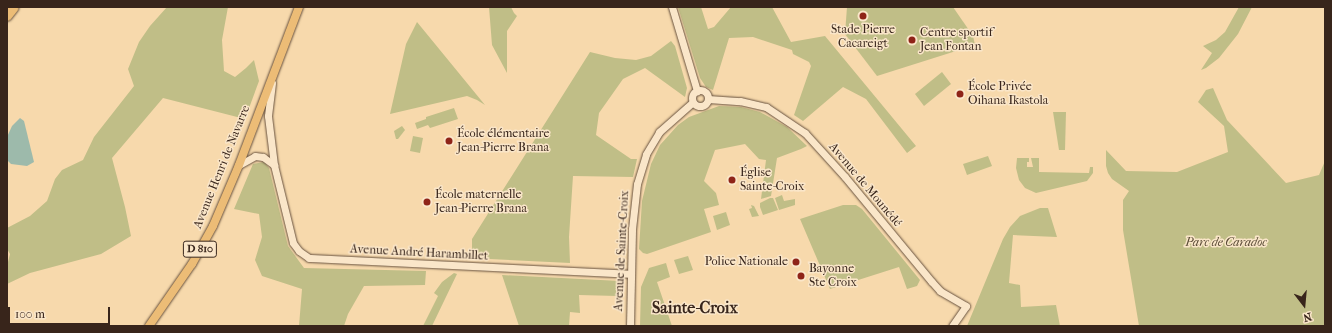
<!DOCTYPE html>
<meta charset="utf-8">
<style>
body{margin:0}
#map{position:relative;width:1332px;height:333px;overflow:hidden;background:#f7d9ac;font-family:"IM FELL French Canon",serif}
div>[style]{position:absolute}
.green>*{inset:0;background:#c0be87}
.water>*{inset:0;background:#9dbaab}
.roads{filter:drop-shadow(0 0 1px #68523f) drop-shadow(0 0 1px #68523f)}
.minor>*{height:7px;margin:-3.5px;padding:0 3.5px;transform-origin:3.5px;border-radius:3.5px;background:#fae6c9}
.minor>.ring{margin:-3.5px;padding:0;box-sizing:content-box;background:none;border:7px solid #fae6c9;border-radius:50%}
.major>*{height:8px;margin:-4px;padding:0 4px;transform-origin:4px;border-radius:4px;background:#ecbc76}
.highway>*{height:10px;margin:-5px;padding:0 5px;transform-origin:5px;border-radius:5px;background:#ecbc76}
.dots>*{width:11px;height:11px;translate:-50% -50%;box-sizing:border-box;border:2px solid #fae6c9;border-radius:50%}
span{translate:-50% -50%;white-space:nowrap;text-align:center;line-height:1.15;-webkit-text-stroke:3px #fae6c9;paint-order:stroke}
.shield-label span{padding:1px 3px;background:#fae6c9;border:1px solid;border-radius:3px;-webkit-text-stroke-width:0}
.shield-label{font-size:11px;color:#38251b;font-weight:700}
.poi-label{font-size:12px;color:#38251b}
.left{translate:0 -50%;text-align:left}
.right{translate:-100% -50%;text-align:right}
.street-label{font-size:12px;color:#38251b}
.park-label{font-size:12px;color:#5a4b36;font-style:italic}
.district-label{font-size:16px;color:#38251b;font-weight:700}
.frame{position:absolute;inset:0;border:8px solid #38251b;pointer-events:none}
.north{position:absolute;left:1284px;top:285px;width:40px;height:40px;-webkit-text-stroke:3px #fae6c9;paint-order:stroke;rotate:164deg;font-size:11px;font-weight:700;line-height:16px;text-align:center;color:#38251b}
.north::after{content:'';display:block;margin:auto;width:14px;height:18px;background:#38251b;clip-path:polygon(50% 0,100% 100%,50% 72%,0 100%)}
.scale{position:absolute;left:8px;top:307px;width:102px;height:18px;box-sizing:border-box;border:2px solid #38251b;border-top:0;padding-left:5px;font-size:12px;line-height:14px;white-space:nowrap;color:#38251b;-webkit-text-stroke:3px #fae6c9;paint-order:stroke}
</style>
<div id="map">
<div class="green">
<i style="clip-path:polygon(167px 7px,228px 7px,222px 40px,224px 71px,235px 77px,246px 68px,254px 60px,259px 81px,245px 119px,163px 98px,112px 158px,125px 207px,131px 236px,101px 254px,30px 273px,7px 284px,7px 266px,10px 254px,7px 249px,7px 228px,30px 216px,47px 201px,55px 179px,62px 170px,83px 160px,94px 137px,134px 86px,128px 69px,139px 42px,150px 26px)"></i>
<i style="clip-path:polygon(489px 7px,511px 7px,514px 13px,517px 16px,507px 31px,507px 73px,492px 45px)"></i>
<i style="clip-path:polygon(678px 7px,701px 7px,708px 29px,714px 27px,731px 7px,772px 7px,791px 42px,825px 36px,916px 146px,907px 153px,866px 99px,843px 87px,803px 121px,794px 115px,811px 66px,809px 62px,793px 54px,792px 50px,753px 37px,729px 38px,713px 90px,706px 87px,700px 78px)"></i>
<i style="clip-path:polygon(847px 7px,953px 7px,973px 36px,975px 45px,877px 76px,845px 34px)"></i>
<i style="clip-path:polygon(1239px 7px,1252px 7px,1238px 34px,1219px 58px,1206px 68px,1201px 70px,1212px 53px,1203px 46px,1216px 40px,1225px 32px)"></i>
<i style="clip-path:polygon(417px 22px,485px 105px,477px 100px,467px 96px,390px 114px,406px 44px)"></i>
<i style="clip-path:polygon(671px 41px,675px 46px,687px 88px,685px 97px,645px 68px,623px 79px,599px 113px,596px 135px,631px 159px,637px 159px,633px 177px,573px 176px,569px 237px,570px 263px,469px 258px,472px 252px,472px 239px,590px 52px,615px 58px,636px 60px,651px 56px)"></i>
<i style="clip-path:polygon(942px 72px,951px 84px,924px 106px,915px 94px)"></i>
<i style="clip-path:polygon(1213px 88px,1227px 120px,1286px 183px,1319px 175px,1325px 161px,1325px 326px,1139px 326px,1123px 230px,1123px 200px,1129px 191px,1112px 179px,1108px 173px,1106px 166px,1106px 150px,1126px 171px,1177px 172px,1228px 152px,1224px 126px,1198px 102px,1206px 90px)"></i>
<i style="clip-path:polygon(719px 106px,741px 107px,760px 112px,787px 127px,807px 146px,801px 149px,777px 158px,771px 196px,761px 199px,766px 160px,759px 159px,745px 144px,715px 150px,704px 181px,716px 193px,719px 205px,704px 209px,711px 232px,647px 254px,643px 253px,639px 249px,642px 201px,651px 164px,660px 145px,678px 125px,689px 117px)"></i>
<i style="clip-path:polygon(454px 108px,458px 119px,430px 128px,428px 125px,417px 129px,415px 123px,426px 119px,426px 117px)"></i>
<i style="clip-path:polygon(1053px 112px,1066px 112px,1065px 150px,1059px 150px)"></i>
<i style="clip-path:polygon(402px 126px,405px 130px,398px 139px,396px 139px,394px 131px)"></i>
<i style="clip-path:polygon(413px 136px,423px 138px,420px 153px,410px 151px)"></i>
<i style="clip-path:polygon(988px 156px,992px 166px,967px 175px,963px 164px)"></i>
<i style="clip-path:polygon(1017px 158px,1029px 158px,1029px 162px,1027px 162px,1027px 167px,1033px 167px,1031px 158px,1039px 158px,1039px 172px,1089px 173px,1090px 167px,1093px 167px,1093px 173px,1087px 181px,1036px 193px,1025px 188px,1019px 180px,1016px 168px)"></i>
<i style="clip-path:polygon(264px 162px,269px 168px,288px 246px,304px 268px,426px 271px,425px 285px,364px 286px,348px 314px,344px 326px,299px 326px,302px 289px,262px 276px,255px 260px,262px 237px,259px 214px,234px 209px,253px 164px)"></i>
<i style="clip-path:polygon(782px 195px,784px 201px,795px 199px,795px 205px,779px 210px,775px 198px)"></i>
<i style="clip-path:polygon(770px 198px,773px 198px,778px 210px,763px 215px,760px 207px,760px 203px)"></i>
<i style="clip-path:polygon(751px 205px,754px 206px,759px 216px,752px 217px,749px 209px,752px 208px)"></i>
<i style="clip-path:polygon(843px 205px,856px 205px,862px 209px,920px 280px,917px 286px,907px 289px,899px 267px,830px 289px,800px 219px)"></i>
<i style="clip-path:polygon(1040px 208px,1048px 208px,1057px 237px,1013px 235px,1009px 283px,1020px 285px,1021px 307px,1056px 305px,1060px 326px,967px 326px,1003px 239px,1010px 227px,1020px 216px)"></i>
<i style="clip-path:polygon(726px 212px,730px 225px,717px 230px,713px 216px)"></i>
<i style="clip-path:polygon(688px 256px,693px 270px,679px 274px,674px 260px)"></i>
<i style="clip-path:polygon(666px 263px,670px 277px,657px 282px,672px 326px,640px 326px,641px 287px,649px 268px)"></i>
<i style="clip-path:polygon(454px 273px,457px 274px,432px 326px,423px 326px,438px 296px,434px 293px,442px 282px)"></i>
<i style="clip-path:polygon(502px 275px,620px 281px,620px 294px,617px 296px,579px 295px,580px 313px,570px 312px,569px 326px,519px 326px)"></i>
</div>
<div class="water">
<i style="clip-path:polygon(20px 118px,24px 121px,34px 162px,27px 166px,11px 164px,7px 160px,7px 137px,12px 126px)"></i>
</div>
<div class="roads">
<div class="minor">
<i style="left:672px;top:7px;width:88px;rotate:73.4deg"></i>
<i style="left:272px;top:83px;width:33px;rotate:97deg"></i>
<i style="left:268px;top:116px;width:49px;rotate:83deg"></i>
<i style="left:274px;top:165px;width:80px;rotate:76.3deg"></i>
<i style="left:293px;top:243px;width:10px;rotate:53deg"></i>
<i style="left:299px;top:251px;width:12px;rotate:35deg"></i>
<i style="left:309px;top:258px;width:322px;rotate:2.8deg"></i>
<i class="ring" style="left:692px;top:90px;width:9px;height:9px"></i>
<i style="left:708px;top:99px;width:32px;rotate:4deg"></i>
<i style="left:740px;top:101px;width:27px;rotate:13deg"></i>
<i style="left:766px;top:107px;width:47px;rotate:33.7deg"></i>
<i style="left:805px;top:133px;width:59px;rotate:47.7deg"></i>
<i style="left:845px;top:177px;width:136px;rotate:50.4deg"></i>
<i style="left:932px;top:282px;width:12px;rotate:48deg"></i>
<i style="left:940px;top:291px;width:30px;rotate:30deg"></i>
<i style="left:966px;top:306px;width:24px;rotate:125deg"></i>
<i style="left:239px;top:165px;width:18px;rotate:-29deg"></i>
<i style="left:255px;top:156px;width:8px;rotate:7deg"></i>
<i style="left:263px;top:157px;width:14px;rotate:36deg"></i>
<i style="left:630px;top:326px;width:97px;rotate:-88.8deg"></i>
<i style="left:632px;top:229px;width:45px;rotate:-83.7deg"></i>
<i style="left:637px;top:184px;width:31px;rotate:-73deg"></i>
<i style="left:646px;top:154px;width:26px;rotate:-59deg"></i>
<i style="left:659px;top:132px;width:45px;rotate:-41.4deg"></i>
</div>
<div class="major">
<i style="left:149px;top:326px;width:75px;rotate:-55.3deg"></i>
<i style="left:192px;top:264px;width:43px;rotate:-61.1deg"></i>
<i style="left:213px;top:226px;width:66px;rotate:-66.9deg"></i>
<i style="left:239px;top:165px;width:169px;rotate:-69.2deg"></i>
</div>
<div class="highway">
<i style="left:7px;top:16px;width:11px;rotate:-52deg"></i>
</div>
</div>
<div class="dots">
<i style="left:863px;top:16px;background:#8f2418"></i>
<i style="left:912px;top:40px;background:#8f2418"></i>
<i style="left:960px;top:94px;background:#8f2418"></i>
<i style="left:449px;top:141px;background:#8f2418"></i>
<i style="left:732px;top:180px;background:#8f2418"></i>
<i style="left:427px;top:202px;background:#8f2418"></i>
<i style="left:796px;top:262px;background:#8f2418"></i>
<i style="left:801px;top:276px;background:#8f2418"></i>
</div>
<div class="shield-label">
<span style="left:200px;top:249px">D 810</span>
</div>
<div class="poi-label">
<span style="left:863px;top:37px">Stade Pierre<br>Cacareigt</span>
<span class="left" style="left:920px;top:40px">Centre sportif<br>Jean Fontan</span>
<span class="left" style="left:968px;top:94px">École Privée<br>Oihana Ikastola</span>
<span class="left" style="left:457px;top:141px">École élémentaire<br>Jean-Pierre Brana</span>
<span class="left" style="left:740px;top:180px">Église<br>Sainte-Croix</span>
<span class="left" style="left:435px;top:202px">École maternelle<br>Jean-Pierre Brana</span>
<span class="right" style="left:788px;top:262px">Police Nationale</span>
<span class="left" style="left:809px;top:276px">Bayonne<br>Ste Croix</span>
</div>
<div class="street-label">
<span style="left:222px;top:167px;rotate:-68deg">Avenue Henri de Navarre</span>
<span style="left:865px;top:185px;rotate:50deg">Avenue de Mounédé</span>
<span style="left:622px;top:251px;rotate:-87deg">Avenue de Sainte-Croix</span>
<span style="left:419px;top:253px;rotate:3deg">Avenue André Harambillet</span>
</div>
<div class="park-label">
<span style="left:1226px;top:243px">Parc de Caradoc</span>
</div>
<div class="district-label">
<span style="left:695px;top:308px">Sainte-Croix</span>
</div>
<div class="frame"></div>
<div class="north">N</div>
<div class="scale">100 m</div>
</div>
